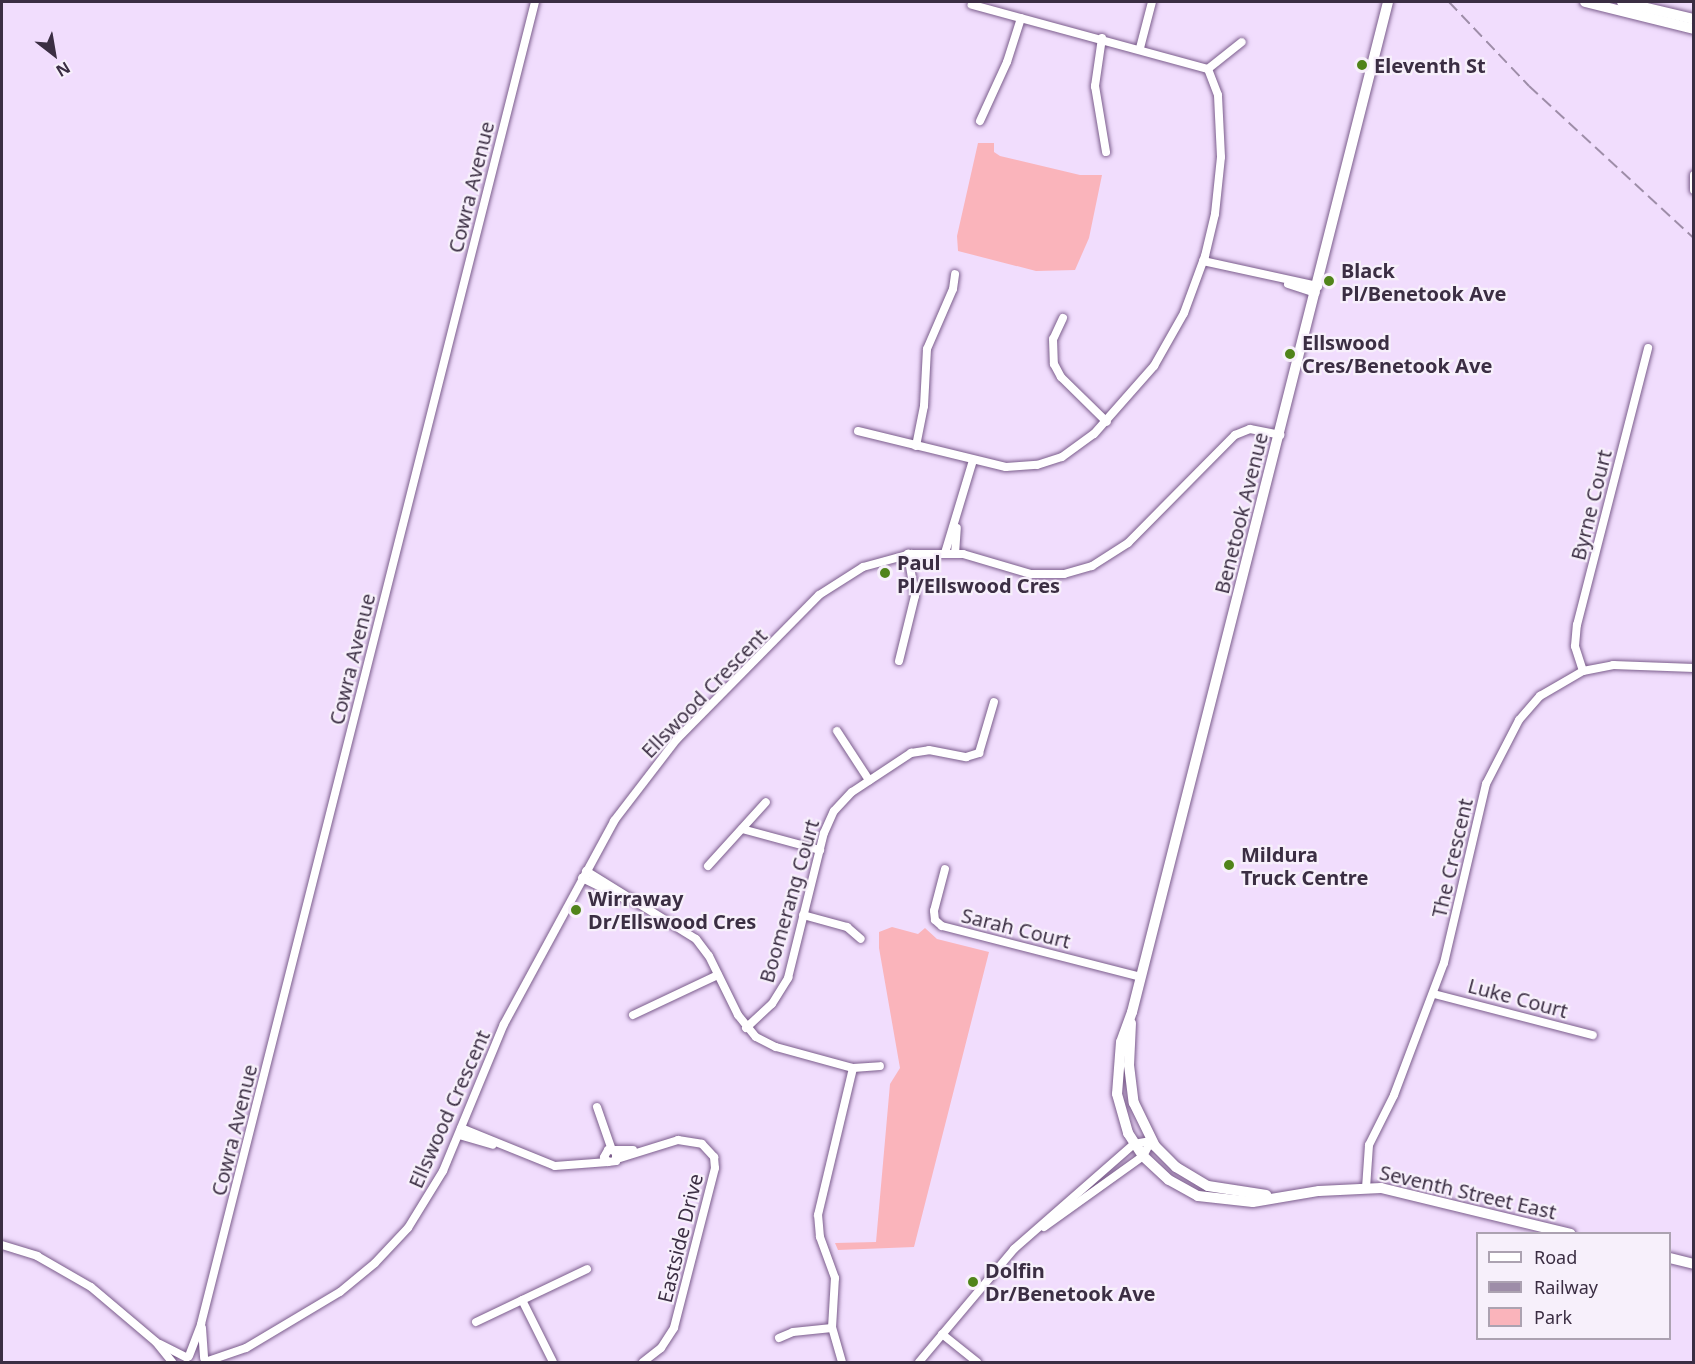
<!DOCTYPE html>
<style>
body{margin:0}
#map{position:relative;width:1695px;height:1364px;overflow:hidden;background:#f1ddfd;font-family:"Noto Sans",sans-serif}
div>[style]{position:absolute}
.green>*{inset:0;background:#fab4bb}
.roads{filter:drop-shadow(0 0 2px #7b5d8c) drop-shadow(0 0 2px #7b5d8c)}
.minor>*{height:8px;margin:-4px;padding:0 4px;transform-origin:4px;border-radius:4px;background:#fff}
.secondary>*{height:10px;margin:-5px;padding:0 5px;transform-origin:5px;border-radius:5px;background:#fff}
.rail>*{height:2px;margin-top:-1px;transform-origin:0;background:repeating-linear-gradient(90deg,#9e8da8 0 12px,transparent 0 18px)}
.dots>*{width:16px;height:16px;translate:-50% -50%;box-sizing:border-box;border:3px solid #f7f0fb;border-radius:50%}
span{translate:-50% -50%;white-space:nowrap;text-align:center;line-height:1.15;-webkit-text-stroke:4.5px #f7f0fb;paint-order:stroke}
.poi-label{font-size:20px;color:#3b2e43;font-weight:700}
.left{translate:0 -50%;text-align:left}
.street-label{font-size:20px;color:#3b2e43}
.frame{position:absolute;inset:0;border:3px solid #3b2e43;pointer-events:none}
.legend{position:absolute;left:1476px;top:1232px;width:195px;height:108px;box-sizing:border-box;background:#f7f0fb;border:2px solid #aca2b1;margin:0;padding:8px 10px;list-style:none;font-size:18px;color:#3b2e43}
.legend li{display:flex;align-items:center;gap:12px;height:30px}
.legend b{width:30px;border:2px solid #aca2b1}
.north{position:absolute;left:24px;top:24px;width:60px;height:60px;-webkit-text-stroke:4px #f7f0fb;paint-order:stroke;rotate:149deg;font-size:16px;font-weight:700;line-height:24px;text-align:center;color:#3b2e43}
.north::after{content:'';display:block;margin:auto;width:21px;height:27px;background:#3b2e43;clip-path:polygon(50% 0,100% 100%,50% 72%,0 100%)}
</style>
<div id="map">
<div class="green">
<i style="clip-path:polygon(978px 143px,994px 143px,994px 152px,1000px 156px,1080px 175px,1102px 175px,1089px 238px,1075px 270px,1036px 271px,958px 251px,957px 236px)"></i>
<i style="clip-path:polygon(892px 927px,918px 934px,925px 928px,937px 939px,989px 952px,914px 1247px,838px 1250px,835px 1243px,876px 1242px,890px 1084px,900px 1068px,879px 948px,879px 932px)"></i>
</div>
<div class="roads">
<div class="minor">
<i style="left:1102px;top:38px;width:49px;rotate:98.3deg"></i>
<i style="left:1095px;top:86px;width:67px;rotate:80.5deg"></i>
<i style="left:1140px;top:48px;width:48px;rotate:-75.4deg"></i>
<i style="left:1208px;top:69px;width:43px;rotate:-38.5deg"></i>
<i style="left:980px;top:121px;width:65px;rotate:-65.4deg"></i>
<i style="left:1007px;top:62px;width:46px;rotate:-72.3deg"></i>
<i style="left:1694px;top:175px;width:15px;rotate:90deg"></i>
<i style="left:1203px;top:261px;width:118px;rotate:12.3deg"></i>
<i style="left:1288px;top:284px;width:29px;rotate:18deg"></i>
<i style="left:1063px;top:318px;width:23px;rotate:115deg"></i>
<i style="left:1053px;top:339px;width:25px;rotate:88deg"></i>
<i style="left:1054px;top:364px;width:15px;rotate:62deg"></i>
<i style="left:1061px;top:377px;width:64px;rotate:44.4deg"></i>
<i style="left:858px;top:431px;width:152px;rotate:13.7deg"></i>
<i style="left:1006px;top:467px;width:31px;rotate:-4deg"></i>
<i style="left:1037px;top:465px;width:26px;rotate:-18deg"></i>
<i style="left:1062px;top:457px;width:39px;rotate:-36deg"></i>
<i style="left:1094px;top:434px;width:91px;rotate:-48.6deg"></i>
<i style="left:1154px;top:366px;width:61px;rotate:-60.5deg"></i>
<i style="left:1184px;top:313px;width:61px;rotate:-69.8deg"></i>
<i style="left:1205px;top:256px;width:43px;rotate:-76.6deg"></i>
<i style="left:1215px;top:214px;width:57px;rotate:-84deg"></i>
<i style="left:1221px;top:157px;width:62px;rotate:-92.8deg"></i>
<i style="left:1218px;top:95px;width:28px;rotate:-111deg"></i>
<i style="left:1208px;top:69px;width:245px;rotate:-164.8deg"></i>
<i style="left:916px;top:446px;width:41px;rotate:-78.7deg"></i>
<i style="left:924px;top:406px;width:57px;rotate:-87deg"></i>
<i style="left:927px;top:349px;width:65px;rotate:-66.6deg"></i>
<i style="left:953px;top:289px;width:15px;rotate:-82deg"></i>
<i style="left:945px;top:553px;width:97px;rotate:-73.2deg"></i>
<i style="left:955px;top:554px;width:26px;rotate:-86deg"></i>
<i style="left:899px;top:661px;width:67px;rotate:-76.2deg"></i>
<i style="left:915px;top:596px;width:43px;rotate:-99.5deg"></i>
<i style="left:1583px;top:671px;width:26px;rotate:-108deg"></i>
<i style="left:1575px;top:646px;width:21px;rotate:-85deg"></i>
<i style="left:1577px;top:625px;width:286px;rotate:-75.6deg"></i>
<i style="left:837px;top:731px;width:59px;rotate:56.9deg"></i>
<i style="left:742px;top:829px;width:81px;rotate:15.1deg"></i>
<i style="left:708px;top:866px;width:86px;rotate:-47.8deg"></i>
<i style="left:945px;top:869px;width:43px;rotate:104.7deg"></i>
<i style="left:934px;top:911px;width:9px;rotate:84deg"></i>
<i style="left:935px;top:920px;width:9px;rotate:41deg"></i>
<i style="left:942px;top:926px;width:205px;rotate:14.4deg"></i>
<i style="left:586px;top:871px;width:129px;rotate:31.7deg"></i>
<i style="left:696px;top:939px;width:21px;rotate:53deg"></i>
<i style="left:709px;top:956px;width:66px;rotate:63.8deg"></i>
<i style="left:738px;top:1015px;width:28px;rotate:51deg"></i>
<i style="left:756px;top:1037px;width:22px;rotate:27deg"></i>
<i style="left:776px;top:1047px;width:80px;rotate:15.3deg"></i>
<i style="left:853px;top:1068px;width:27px;rotate:-4deg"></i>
<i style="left:582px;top:878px;width:46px;rotate:26deg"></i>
<i style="left:803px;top:915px;width:46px;rotate:15.3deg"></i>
<i style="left:847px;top:927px;width:18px;rotate:41deg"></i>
<i style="left:1434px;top:994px;width:164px;rotate:14.5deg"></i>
<i style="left:633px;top:1015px;width:94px;rotate:-25.2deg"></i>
<i style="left:746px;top:1028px;width:35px;rotate:-43deg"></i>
<i style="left:772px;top:1004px;width:31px;rotate:-58deg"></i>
<i style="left:788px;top:978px;width:149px;rotate:-76.1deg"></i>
<i style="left:824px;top:833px;width:24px;rotate:-66deg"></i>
<i style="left:834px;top:811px;width:26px;rotate:-47deg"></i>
<i style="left:852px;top:792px;width:71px;rotate:-33.5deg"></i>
<i style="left:911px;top:753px;width:18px;rotate:-9deg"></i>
<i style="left:929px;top:750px;width:38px;rotate:11deg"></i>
<i style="left:966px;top:757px;width:14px;rotate:-17deg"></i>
<i style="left:979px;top:753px;width:53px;rotate:-73.6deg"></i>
<i style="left:597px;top:1107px;width:46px;rotate:70.8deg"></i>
<i style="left:461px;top:1128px;width:101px;rotate:22deg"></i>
<i style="left:555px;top:1166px;width:53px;rotate:-4.3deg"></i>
<i style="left:459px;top:1135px;width:35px;rotate:16deg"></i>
<i style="left:616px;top:1151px;width:10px;rotate:90deg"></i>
<i style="left:616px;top:1161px;width:8px;rotate:173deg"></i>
<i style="left:608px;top:1162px;width:6px;rotate:-129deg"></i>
<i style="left:604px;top:1157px;width:8px;rotate:-60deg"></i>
<i style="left:608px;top:1150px;width:25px"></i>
<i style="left:617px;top:1159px;width:64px;rotate:-17.3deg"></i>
<i style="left:678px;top:1140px;width:24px;rotate:9deg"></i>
<i style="left:702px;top:1144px;width:18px;rotate:47deg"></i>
<i style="left:714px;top:1157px;width:11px;rotate:85deg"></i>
<i style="left:715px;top:1168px;width:165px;rotate:104.4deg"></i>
<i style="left:674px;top:1328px;width:24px;rotate:123deg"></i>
<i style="left:661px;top:1348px;width:23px;rotate:142deg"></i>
<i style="left:1366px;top:1188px;width:43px;rotate:-86deg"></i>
<i style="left:1369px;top:1145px;width:56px;rotate:-63.4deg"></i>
<i style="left:1394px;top:1095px;width:141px;rotate:-69.3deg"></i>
<i style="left:1444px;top:963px;width:184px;rotate:-76.8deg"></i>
<i style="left:1486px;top:784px;width:72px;rotate:-62.7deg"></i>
<i style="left:1519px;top:720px;width:32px;rotate:-49deg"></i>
<i style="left:1540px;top:696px;width:50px;rotate:-30.2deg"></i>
<i style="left:1583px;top:671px;width:31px;rotate:-11deg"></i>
<i style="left:1613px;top:665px;width:81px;rotate:2.1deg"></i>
<i style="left:1044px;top:1227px;width:122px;rotate:-35.6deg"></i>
<i style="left:1143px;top:1156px;width:17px;rotate:-62deg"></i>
<i style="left:2px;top:1245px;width:37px;rotate:17deg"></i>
<i style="left:37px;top:1256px;width:62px;rotate:29.9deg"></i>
<i style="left:91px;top:1287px;width:85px;rotate:40.2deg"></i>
<i style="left:156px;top:1342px;width:26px;rotate:51deg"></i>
<i style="left:522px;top:1300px;width:69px;rotate:63.4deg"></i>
<i style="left:476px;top:1322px;width:123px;rotate:-25.5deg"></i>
<i style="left:202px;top:1328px;width:30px;rotate:86deg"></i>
<i style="left:942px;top:1334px;width:45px;rotate:38.7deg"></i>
<i style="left:779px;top:1338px;width:15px;rotate:-23deg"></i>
<i style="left:793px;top:1332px;width:39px;rotate:-6deg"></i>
<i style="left:160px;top:1344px;width:30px;rotate:27deg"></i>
<i style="left:189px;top:1356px;width:34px;rotate:-69deg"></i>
<i style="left:201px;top:1324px;width:1364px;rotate:-75.82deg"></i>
<i style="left:208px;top:1361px;width:40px;rotate:-18.9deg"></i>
<i style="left:246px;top:1348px;width:109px;rotate:-30.8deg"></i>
<i style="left:340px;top:1292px;width:45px;rotate:-39.6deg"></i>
<i style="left:375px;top:1263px;width:48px;rotate:-46.7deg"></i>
<i style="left:408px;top:1228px;width:67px;rotate:-58.4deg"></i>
<i style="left:443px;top:1171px;width:159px;rotate:-67.5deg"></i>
<i style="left:504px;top:1024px;width:231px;rotate:-61.5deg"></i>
<i style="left:614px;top:821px;width:103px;rotate:-52.5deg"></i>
<i style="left:677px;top:739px;width:202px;rotate:-45.4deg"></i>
<i style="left:819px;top:595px;width:52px;rotate:-32.5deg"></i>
<i style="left:863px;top:567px;width:50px;rotate:-15.2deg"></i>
<i style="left:911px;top:554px;width:52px"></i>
<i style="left:963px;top:554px;width:71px;rotate:16.4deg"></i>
<i style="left:1031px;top:574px;width:33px"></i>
<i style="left:1064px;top:574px;width:29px;rotate:-16deg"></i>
<i style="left:1092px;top:566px;width:43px;rotate:-32.6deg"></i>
<i style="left:1128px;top:543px;width:152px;rotate:-45.3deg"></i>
<i style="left:1235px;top:435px;width:16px;rotate:-22deg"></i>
<i style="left:1250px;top:429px;width:31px;rotate:11deg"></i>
<i style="left:842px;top:1362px;width:35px;rotate:-106deg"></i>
<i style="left:832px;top:1328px;width:50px;rotate:-86.6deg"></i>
<i style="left:835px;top:1278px;width:44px;rotate:-110.1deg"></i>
<i style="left:820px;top:1237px;width:22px;rotate:-95deg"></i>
<i style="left:818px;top:1215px;width:151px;rotate:-76.6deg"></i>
<i style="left:919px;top:1362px;width:148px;rotate:-49.9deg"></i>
<i style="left:1014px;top:1249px;width:159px;rotate:-41.2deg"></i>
<i style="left:1134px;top:1144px;width:17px;rotate:-10deg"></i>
</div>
<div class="secondary">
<i style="left:1388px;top:2px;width:1042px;rotate:104.22deg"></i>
<i style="left:1132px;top:1012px;width:32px;rotate:110deg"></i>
<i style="left:1121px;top:1042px;width:52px;rotate:94.4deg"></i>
<i style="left:1117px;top:1094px;width:41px;rotate:74.2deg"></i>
<i style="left:1128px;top:1133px;width:27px;rotate:57deg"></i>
<i style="left:1143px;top:1156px;width:35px;rotate:43deg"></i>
<i style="left:1169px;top:1180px;width:33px;rotate:29deg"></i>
<i style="left:1198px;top:1196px;width:55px;rotate:6.2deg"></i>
<i style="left:1253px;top:1202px;width:67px;rotate:-9.5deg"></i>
<i style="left:1319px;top:1191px;width:62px;rotate:-2.8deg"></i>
<i style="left:1381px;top:1188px;width:195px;rotate:13.6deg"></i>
<i style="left:1585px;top:2px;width:112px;rotate:13.9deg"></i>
<i style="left:1622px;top:2px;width:74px;rotate:13.3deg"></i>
<i style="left:1131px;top:1023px;width:42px;rotate:92.7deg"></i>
<i style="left:1129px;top:1065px;width:38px;rotate:83deg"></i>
<i style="left:1134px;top:1103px;width:48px;rotate:64deg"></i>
<i style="left:1155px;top:1146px;width:30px;rotate:45deg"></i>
<i style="left:1176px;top:1167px;width:37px;rotate:31deg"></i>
<i style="left:1208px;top:1186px;width:59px;rotate:8.8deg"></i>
<i style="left:1670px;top:1258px;width:25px;rotate:14deg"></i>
</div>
</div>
<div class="rail">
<i style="left:1449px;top:2px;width:116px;rotate:46.4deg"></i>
<i style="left:1529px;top:86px;width:224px;rotate:42.7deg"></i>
</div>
<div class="dots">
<i style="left:1362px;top:65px;background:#50841a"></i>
<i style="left:1329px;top:281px;background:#50841a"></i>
<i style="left:1290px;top:354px;background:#50841a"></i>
<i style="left:885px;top:573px;background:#50841a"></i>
<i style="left:1229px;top:865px;background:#50841a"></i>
<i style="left:576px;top:910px;background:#50841a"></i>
<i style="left:973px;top:1282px;background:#50841a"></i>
</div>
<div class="poi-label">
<span class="left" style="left:1374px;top:65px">Eleventh St</span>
<span class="left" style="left:1341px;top:282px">Black<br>Pl/Benetook Ave</span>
<span class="left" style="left:1302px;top:354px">Ellswood<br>Cres/Benetook Ave</span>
<span class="left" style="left:897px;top:574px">Paul<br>Pl/Ellswood Cres</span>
<span class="left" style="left:1241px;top:866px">Mildura<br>Truck Centre</span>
<span class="left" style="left:588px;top:910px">Wirraway<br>Dr/Ellswood Cres</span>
<span class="left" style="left:985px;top:1282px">Dolfin<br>Dr/Benetook Ave</span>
</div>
<div class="street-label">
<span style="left:471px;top:187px;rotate:-76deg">Cowra Avenue</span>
<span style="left:1591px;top:505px;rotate:-76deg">Byrne Court</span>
<span style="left:1241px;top:513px;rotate:-76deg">Benetook Avenue</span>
<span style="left:352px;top:659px;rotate:-76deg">Cowra Avenue</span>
<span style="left:704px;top:693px;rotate:-46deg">Ellswood Crescent</span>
<span style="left:1452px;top:858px;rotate:-77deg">The Crescent</span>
<span style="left:789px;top:901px;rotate:-74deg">Boomerang Court</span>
<span style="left:1016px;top:928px;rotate:14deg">Sarah Court</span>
<span style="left:1518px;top:998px;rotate:15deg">Luke Court</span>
<span style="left:449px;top:1109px;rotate:-66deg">Ellswood Crescent</span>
<span style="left:234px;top:1130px;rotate:-76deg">Cowra Avenue</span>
<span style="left:1468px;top:1192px;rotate:13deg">Seventh Street East</span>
<span style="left:680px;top:1238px;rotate:-76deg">Eastside Drive</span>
</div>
<div class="frame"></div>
<ul class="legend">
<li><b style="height:8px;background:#fff"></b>Road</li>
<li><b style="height:8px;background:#9e8da8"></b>Railway</li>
<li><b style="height:16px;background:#fab4bb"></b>Park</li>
</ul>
<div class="north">N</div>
</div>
